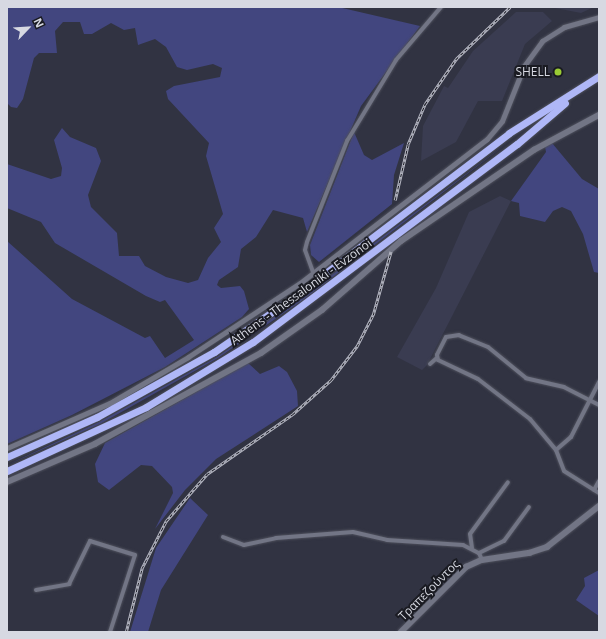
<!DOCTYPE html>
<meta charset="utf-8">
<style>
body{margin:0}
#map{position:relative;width:606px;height:639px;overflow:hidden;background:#313342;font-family:"Open Sans",sans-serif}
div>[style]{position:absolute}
.built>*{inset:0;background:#3a3c51}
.green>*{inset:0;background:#42467f}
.roads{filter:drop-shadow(0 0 1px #4e505c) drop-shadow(0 0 1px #4e505c)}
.minor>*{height:4px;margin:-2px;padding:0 2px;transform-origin:2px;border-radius:2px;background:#727585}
.tertiary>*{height:5px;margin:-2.5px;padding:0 2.5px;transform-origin:2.5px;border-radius:2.5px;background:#727585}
.secondary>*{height:5.5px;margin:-2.75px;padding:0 2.75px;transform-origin:2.75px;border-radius:2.75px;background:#727585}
.motorway>*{height:7px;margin:-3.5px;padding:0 3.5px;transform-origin:3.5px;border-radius:3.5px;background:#afb7f7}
.rail>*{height:2.5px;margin-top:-1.25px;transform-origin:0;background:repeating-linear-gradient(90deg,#1a1b22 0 3px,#b6b8c3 0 6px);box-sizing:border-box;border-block:1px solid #b6b8c3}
.dots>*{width:11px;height:11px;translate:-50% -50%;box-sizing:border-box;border:2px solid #1a1b22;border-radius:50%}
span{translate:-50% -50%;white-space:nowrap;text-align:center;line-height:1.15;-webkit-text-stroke:4px #1a1b22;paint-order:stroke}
.poi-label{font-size:12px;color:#d7d9e2}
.right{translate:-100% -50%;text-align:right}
.street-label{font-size:12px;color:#d7d9e2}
.frame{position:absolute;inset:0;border:8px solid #d7d9e2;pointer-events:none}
.north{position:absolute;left:8px;top:8px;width:40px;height:40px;-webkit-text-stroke:3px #1a1b22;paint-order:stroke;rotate:65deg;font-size:11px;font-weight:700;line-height:16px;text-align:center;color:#d7d9e2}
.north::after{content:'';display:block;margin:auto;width:14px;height:18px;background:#d7d9e2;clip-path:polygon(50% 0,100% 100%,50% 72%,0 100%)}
</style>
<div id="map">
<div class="built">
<i style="clip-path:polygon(550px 7px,594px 7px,581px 13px)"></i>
<i style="clip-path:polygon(516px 12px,543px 12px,552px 21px,525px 44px,502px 101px,478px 101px,456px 142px,421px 161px,423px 126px,444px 86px,448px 88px,473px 51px)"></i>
<i style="clip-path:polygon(500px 196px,511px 201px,427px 365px,422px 370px,397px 357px,436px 288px,469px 212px)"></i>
</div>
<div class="green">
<i style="clip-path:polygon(7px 7px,338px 7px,420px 26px,361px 106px,307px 232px,303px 218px,273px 210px,256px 237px,241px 249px,238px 267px,219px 280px,217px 285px,221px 288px,240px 286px,244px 291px,249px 309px,242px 317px,165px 367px,72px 415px,7px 444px,7px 241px,72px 299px,145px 338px,150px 336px,165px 358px,194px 340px,165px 300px,160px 302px,146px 296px,55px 243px,41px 222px,7px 208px,7px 164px,51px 179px,61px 176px,62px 168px,54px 140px,62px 128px,70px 137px,96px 148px,101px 161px,88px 195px,91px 207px,117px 233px,119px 256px,139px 256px,145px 266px,166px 277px,188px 283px,198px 280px,208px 258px,221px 242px,214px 228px,223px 214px,206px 156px,209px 143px,168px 99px,166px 91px,174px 86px,220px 77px,222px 68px,213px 64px,187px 70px,177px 67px,166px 47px,155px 39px,138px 45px,135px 28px,124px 30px,111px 23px,92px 34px,84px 34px,80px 22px,63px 22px,55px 31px,57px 53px,39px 53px,34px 58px,23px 99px,17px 108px,11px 107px,7px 103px)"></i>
<i style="clip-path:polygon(354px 132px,364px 155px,372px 160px,404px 143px,394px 175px,392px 204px,319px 262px,311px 255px,310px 245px)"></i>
<i style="clip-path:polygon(514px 138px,303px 300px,218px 358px,100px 424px,7px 465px,99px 422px,217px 357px,301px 298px)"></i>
<i style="clip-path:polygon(552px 143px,582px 179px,599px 189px,599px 273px,594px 272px,583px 234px,571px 211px,562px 207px,553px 211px,545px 222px,520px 216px,519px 203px,511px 201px,546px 152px,545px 147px)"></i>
<i style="clip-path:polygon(248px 363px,260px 374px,279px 366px,287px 372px,297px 391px,298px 406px,216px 459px,185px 490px,155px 529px,173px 493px,172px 487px,152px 466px,141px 465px,109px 490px,98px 482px,95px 464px,105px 443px)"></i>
<i style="clip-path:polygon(190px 498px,208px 515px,161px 590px,148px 632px,130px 632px,156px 548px)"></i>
<i style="clip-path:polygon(599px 570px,599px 616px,576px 600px,585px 586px,584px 578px)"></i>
</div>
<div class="roads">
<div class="minor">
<i style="left:313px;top:272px;width:23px;rotate:-110deg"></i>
<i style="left:305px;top:250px;width:8px;rotate:-76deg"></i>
<i style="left:307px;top:242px;width:109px;rotate:-68.4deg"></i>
<i style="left:347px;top:141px;width:95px;rotate:-58.8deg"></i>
<i style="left:396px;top:60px;width:70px;rotate:-49.7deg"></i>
<i style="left:430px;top:364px;width:9px;rotate:-41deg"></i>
<i style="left:599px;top:405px;width:39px;rotate:-153deg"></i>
<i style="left:564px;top:387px;width:39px;rotate:-167deg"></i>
<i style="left:526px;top:378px;width:49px;rotate:-140.8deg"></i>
<i style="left:488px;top:347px;width:31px;rotate:-158deg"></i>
<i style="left:459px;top:335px;width:13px;rotate:171deg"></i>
<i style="left:446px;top:337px;width:20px;rotate:117deg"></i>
<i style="left:437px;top:355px;width:5px;rotate:79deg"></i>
<i style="left:438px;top:360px;width:44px;rotate:25.4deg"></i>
<i style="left:478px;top:379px;width:66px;rotate:37.6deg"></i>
<i style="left:530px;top:419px;width:40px;rotate:50deg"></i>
<i style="left:556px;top:450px;width:22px;rotate:69deg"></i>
<i style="left:564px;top:471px;width:41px;rotate:32.2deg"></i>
<i style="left:556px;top:450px;width:20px;rotate:-41deg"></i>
<i style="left:571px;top:437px;width:62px;rotate:-63deg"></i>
<i style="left:594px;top:490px;width:10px;rotate:-61deg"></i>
<i style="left:223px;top:537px;width:22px;rotate:21deg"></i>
<i style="left:244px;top:545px;width:33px;rotate:-12deg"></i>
<i style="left:276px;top:538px;width:77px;rotate:-4.5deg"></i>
<i style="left:353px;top:532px;width:35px;rotate:13deg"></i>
<i style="left:387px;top:540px;width:76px;rotate:3.8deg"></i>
<i style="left:463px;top:545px;width:18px;rotate:27deg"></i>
<i style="left:479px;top:553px;width:8px;rotate:67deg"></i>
<i style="left:472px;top:548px;width:14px;rotate:-98deg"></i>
<i style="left:470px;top:534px;width:64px;rotate:-53.8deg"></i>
<i style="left:479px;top:553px;width:28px;rotate:-26deg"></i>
<i style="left:504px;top:541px;width:42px;rotate:-53.7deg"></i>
<i style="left:36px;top:590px;width:34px;rotate:-10deg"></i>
<i style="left:69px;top:584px;width:48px;rotate:-64deg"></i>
<i style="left:90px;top:541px;width:47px;rotate:17.3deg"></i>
<i style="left:135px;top:555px;width:81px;rotate:108deg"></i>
</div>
<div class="tertiary">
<i style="left:7px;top:448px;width:112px;rotate:-23.6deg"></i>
<i style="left:110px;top:403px;width:91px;rotate:-30.5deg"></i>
<i style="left:188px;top:357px;width:134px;rotate:-33.5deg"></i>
<i style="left:300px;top:283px;width:236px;rotate:-37.6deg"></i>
<i style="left:487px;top:139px;width:23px;rotate:-50deg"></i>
<i style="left:502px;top:121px;width:59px;rotate:-68.2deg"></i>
<i style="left:524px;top:66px;width:31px;rotate:-54deg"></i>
<i style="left:542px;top:41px;width:26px;rotate:-32deg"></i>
<i style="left:564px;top:27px;width:36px;rotate:-16deg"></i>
</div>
<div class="secondary">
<i style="left:7px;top:482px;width:96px;rotate:-23.4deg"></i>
<i style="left:95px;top:444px;width:189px;rotate:-28.7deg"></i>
<i style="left:261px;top:353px;width:75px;rotate:-35.2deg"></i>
<i style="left:322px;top:310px;width:105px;rotate:-41.1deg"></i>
<i style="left:401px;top:241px;width:161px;rotate:-34.4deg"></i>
<i style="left:534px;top:150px;width:74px;rotate:-28.3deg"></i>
<i style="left:401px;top:632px;width:92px;rotate:-45deg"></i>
<i style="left:466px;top:567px;width:17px;rotate:-24deg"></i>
<i style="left:482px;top:560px;width:48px;rotate:-8.5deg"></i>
<i style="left:529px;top:553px;width:19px;rotate:-18deg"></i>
<i style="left:547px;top:547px;width:66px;rotate:-38.3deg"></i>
</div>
<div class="motorway">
<i style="left:7px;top:457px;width:98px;rotate:-24deg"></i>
<i style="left:97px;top:417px;width:134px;rotate:-29.1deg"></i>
<i style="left:214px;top:352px;width:102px;rotate:-34.6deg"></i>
<i style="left:298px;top:294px;width:265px;rotate:-37.3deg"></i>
<i style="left:509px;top:133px;width:107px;rotate:-32.3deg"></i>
<i style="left:7px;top:471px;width:153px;rotate:-24.7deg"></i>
<i style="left:146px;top:407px;width:125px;rotate:-31.3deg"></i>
<i style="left:253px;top:342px;width:330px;rotate:-36.9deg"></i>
<i style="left:517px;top:144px;width:63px;rotate:-40.5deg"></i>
</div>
</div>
<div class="rail">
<i style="left:395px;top:200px;width:57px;rotate:-76.9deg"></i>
<i style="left:408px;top:144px;width:43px;rotate:-67deg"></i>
<i style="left:425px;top:104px;width:55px;rotate:-55.4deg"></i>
<i style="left:456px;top:59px;width:75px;rotate:-43.9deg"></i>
<i style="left:126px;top:632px;width:66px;rotate:-76deg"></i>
<i style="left:142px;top:568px;width:53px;rotate:-62.9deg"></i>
<i style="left:166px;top:521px;width:62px;rotate:-48.9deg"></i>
<i style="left:207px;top:474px;width:105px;rotate:-34.9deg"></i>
<i style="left:293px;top:414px;width:51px;rotate:-41.8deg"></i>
<i style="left:331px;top:380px;width:43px;rotate:-52.6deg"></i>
<i style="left:357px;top:346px;width:35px;rotate:-63deg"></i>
<i style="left:373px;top:315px;width:66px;rotate:-74.3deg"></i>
</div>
<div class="dots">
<i style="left:558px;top:72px;background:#9acb34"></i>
</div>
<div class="poi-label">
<span class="right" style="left:550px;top:72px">SHELL</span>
</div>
<div class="street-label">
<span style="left:301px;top:292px;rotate:-36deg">Athens - Thessaloniki - Evzonoi</span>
<span style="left:429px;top:590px;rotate:-45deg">Τραπεζούντος</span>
</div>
<div class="frame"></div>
<div class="north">N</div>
</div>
